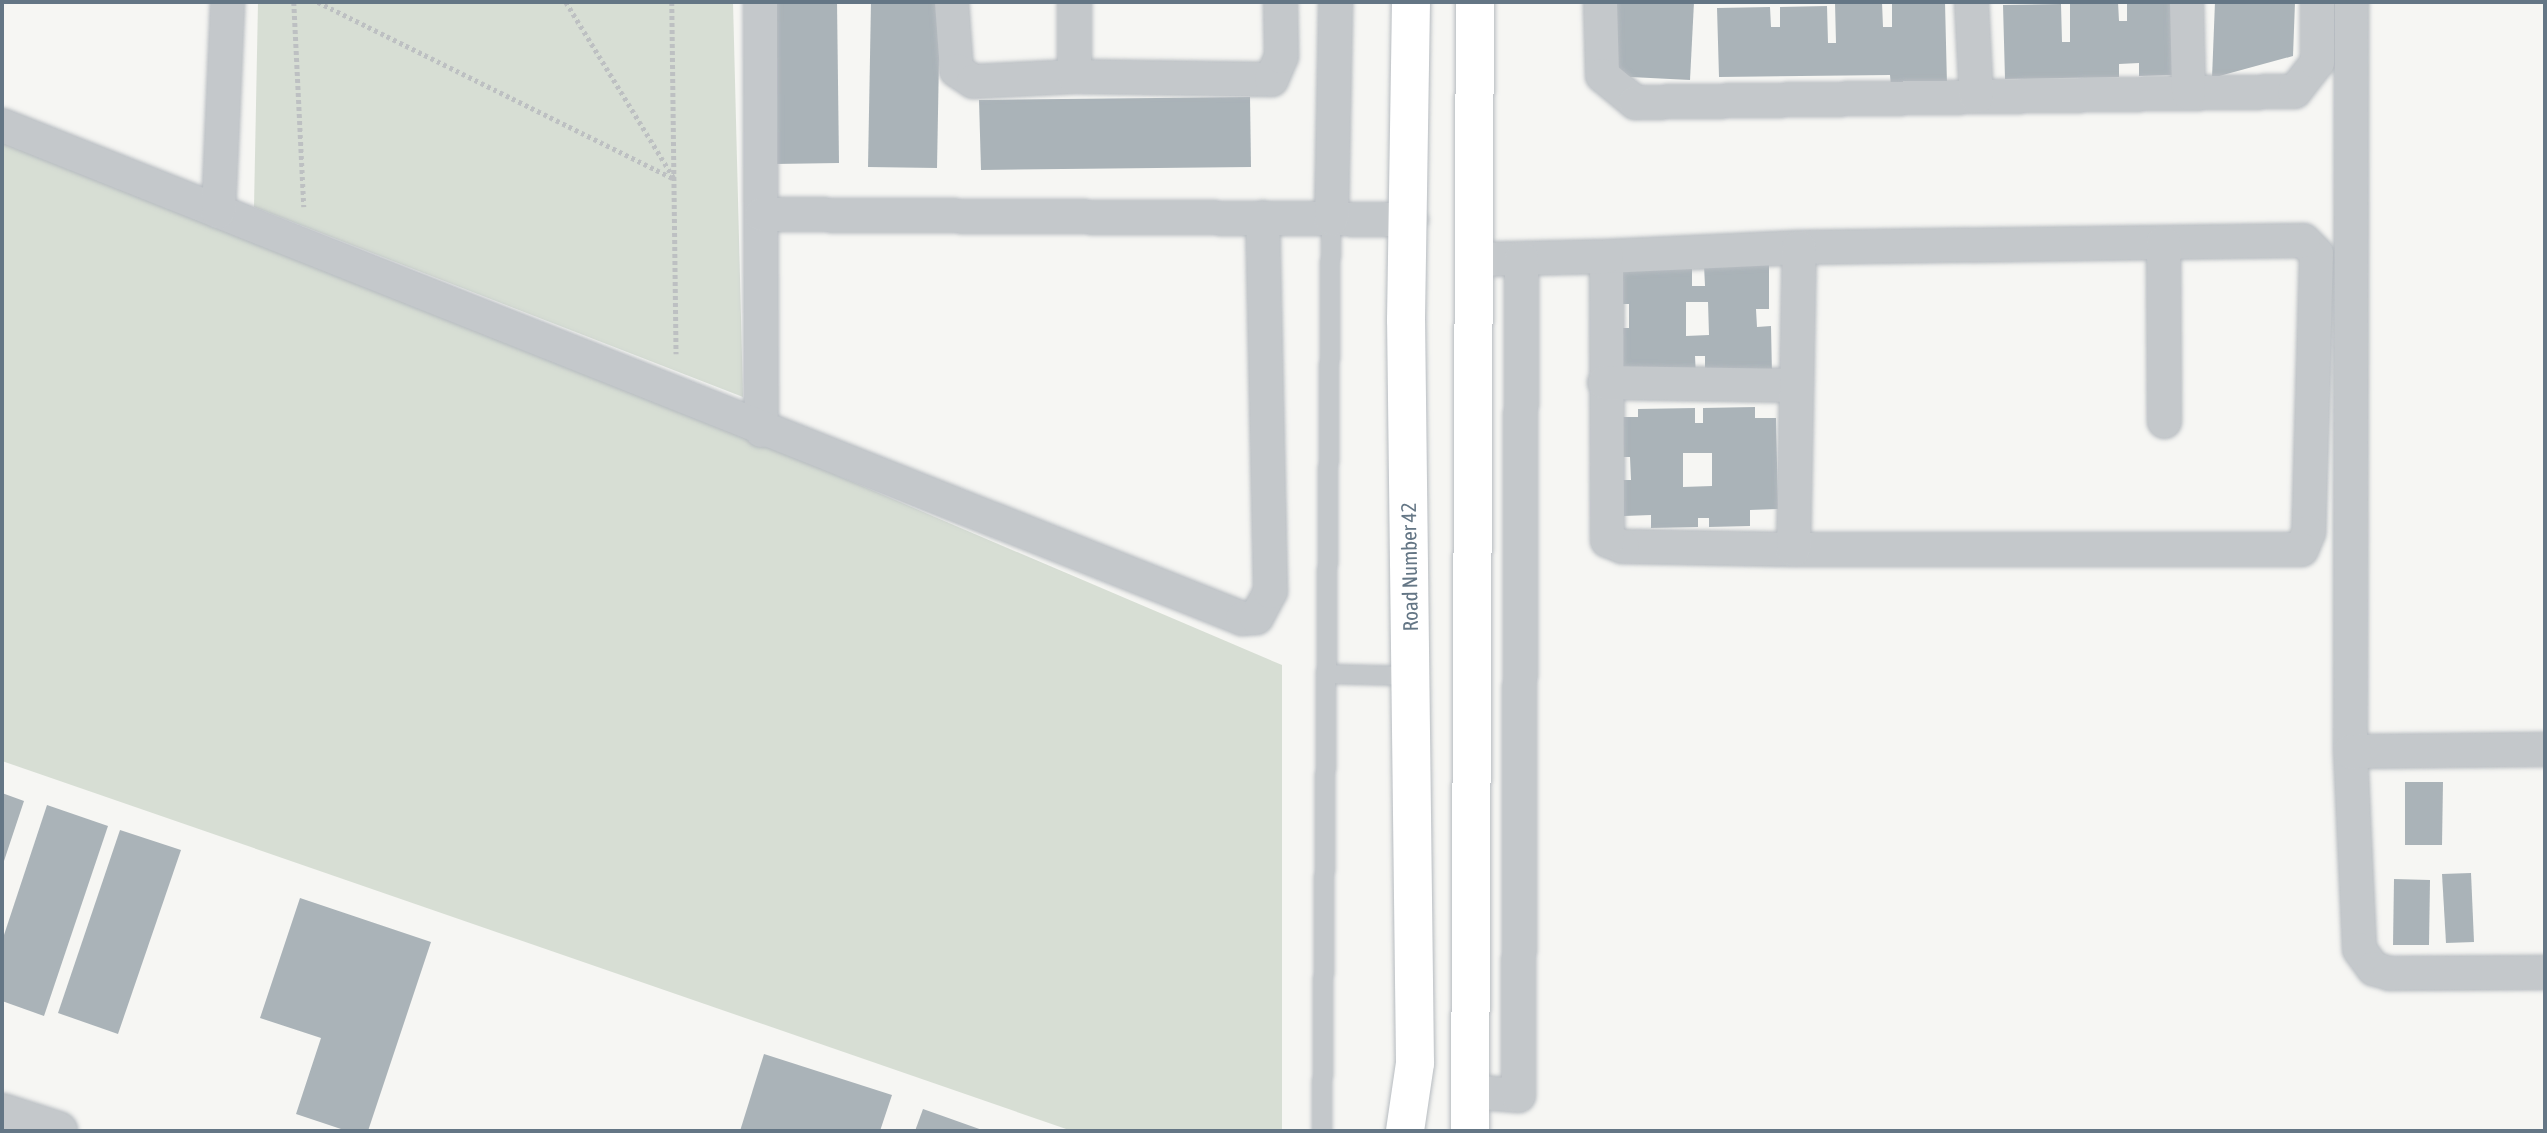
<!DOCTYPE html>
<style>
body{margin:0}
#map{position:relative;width:2547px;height:1133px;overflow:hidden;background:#f6f6f3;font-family:"Asap Condensed",sans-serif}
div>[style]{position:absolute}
.green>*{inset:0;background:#d7ded4}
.building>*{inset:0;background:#aab3b8}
.path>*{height:4.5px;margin-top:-2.25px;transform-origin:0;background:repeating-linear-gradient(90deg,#bdc0c2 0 3.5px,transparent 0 7px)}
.roads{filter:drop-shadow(0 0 2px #b6bbc0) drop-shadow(0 0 2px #b6bbc0)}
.service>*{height:18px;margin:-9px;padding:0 9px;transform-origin:9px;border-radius:9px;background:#c4c8cb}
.minor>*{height:33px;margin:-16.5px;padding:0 16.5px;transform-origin:16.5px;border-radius:16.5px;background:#c4c8cb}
.tertiary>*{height:38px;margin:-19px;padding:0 19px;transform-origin:19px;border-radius:19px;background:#c4c8cb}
.secondary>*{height:38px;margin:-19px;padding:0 19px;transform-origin:19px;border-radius:19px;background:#fff}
span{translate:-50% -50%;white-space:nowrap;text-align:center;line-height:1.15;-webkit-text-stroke:7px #fff;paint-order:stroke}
.street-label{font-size:21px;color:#647685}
.frame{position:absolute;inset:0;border:4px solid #647685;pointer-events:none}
</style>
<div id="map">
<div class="green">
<i style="clip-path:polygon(258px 2px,733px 2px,743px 397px,254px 207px)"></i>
<i style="clip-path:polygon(2px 119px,1282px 665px,1282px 1131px,1072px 1131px,2px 761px)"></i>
</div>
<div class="building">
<i style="clip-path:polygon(774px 2px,837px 2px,839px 163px,775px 164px)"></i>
<i style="clip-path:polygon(871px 2px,940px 2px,937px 168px,868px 167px)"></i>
<i style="clip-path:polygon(1613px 2px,1694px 2px,1690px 80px,1611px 76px)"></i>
<i style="clip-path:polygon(1882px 2px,1883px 27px,1892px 27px,1892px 2px,1945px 2px,1947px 85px,1891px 86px,1890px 75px,1719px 77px,1717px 8px,1770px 7px,1771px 27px,1780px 27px,1780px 7px,1827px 6px,1828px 43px,1836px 43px,1835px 3px)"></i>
<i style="clip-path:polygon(2070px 2px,2118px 2px,2119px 21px,2127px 21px,2127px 2px,2171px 2px,2173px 75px,2139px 76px,2139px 63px,2119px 64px,2119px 77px,2005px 79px,2003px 5px,2061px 4px,2062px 42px,2070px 42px)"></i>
<i style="clip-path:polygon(2215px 2px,2295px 2px,2293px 56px,2212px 78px)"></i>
<i style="clip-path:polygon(1250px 97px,1251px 167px,981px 170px,979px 100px)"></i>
<i style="clip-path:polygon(evenodd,1692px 262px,1692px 286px,1705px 286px,1704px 265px,1769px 264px,1769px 309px,1756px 309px,1757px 327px,1771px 326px,1772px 375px,1705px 376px,1705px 356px,1695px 356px,1696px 377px,1620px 378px,1619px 328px,1629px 328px,1629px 304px,1619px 304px,1618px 265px,1692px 262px,1686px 302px,1708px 302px,1709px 335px,1686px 336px,1686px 302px)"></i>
<i style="clip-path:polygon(evenodd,1755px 407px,1755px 418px,1776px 418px,1778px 509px,1750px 510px,1750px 526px,1709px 527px,1709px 518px,1698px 518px,1698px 527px,1651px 528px,1651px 515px,1624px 516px,1623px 480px,1631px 480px,1630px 457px,1623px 457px,1622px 417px,1638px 417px,1638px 409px,1695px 408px,1695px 423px,1703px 423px,1703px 408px,1755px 407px,1683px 453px,1712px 453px,1712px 486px,1683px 487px,1683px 453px)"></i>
<i style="clip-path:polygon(2405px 782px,2443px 782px,2442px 845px,2405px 845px)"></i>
<i style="clip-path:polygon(2px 793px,24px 801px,2px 867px)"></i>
<i style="clip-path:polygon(47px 805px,108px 826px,44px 1016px,2px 1001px,2px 941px)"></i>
<i style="clip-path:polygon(120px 830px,181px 850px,118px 1034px,58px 1013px)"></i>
<i style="clip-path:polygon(2471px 873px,2474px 942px,2446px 943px,2442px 874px)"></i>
<i style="clip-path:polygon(2394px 879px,2430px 880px,2429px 945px,2393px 945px)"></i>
<i style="clip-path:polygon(300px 898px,431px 942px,368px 1131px,347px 1131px,296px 1114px,321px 1038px,260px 1018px)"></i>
<i style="clip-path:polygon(764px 1054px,892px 1095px,880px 1131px,740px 1131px)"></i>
<i style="clip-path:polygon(923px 1109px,985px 1131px,915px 1131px)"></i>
</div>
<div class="path">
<i style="left:294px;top:2px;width:205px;rotate:87.2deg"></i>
<i style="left:318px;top:2px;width:398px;rotate:26.4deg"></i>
<i style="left:566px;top:2px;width:206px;rotate:58.5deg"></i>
<i style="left:672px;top:2px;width:352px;rotate:89.3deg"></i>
</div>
<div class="roads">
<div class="service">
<i style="left:1326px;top:674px;width:84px;rotate:1.4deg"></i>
<i style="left:1322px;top:1131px;width:913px;rotate:-89.44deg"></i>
</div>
<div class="minor">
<i style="left:760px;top:2px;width:428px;rotate:89.9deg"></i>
<i style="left:951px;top:2px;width:68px;rotate:85.8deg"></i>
<i style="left:956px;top:70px;width:20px;rotate:33deg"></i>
<i style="left:973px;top:81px;width:101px;rotate:-2.8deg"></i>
<i style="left:1074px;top:76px;width:197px;rotate:0.9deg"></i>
<i style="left:1271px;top:79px;width:25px;rotate:-67deg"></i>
<i style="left:1281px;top:56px;width:54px;rotate:-91.1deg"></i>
<i style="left:1074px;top:2px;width:74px;rotate:90deg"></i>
<i style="left:1600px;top:2px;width:73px;rotate:88.4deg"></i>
<i style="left:1602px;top:75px;width:43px;rotate:39.3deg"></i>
<i style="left:1635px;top:102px;width:659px;rotate:-0.96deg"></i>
<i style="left:2294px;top:91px;width:37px;rotate:-52deg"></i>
<i style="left:2317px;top:62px;width:60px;rotate:-90deg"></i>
<i style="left:1971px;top:2px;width:94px;rotate:87deg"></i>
<i style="left:2186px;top:2px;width:91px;rotate:88.7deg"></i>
<i style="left:2351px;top:2px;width:749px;rotate:90.08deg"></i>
<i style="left:2350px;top:751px;width:198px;rotate:87.4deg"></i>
<i style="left:2359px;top:949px;width:24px;rotate:54deg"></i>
<i style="left:2373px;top:968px;width:17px;rotate:17deg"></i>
<i style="left:2389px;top:973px;width:156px;rotate:-0.4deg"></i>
<i style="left:2px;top:125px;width:1334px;rotate:21.68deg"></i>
<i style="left:1242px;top:618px;width:14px;rotate:-4deg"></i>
<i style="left:1256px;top:617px;width:30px;rotate:-62deg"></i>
<i style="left:1270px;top:591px;width:374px;rotate:-91.2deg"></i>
<i style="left:218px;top:211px;width:209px;rotate:-87.5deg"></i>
<i style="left:761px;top:214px;width:650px;rotate:0.44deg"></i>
<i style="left:1331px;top:218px;width:216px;rotate:-88.9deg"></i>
<i style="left:2303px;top:240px;width:18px;rotate:45deg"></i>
<i style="left:2316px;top:253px;width:279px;rotate:91.6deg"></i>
<i style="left:2308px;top:532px;width:18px;rotate:112deg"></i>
<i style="left:2301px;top:549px;width:508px;rotate:180deg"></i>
<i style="left:1793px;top:549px;width:171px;rotate:-179deg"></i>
<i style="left:1622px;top:546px;width:16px;rotate:-158deg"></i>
<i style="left:1607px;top:540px;width:284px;rotate:-90.2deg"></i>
<i style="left:1606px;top:256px;width:193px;rotate:-2.7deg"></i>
<i style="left:1799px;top:247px;width:504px;rotate:-0.8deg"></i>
<i style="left:2163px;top:242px;width:179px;rotate:89.7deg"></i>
<i style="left:1476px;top:259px;width:130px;rotate:-1.3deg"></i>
<i style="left:1604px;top:382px;width:191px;rotate:0.9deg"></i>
<i style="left:1793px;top:549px;width:302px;rotate:-88.9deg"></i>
<i style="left:2350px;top:751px;width:195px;rotate:-0.6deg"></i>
<i style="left:1469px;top:1091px;width:49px;rotate:4.7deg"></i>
<i style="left:1518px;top:1095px;width:837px;rotate:-89.79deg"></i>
</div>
<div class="tertiary">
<i style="left:2px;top:1113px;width:59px;rotate:17.8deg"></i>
</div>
<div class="secondary">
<i style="left:1405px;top:1131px;width:69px;rotate:-81.6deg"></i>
<i style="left:1415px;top:1063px;width:743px;rotate:-90.69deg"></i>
<i style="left:1406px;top:320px;width:318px;rotate:-89.1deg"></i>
<i style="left:1470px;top:1131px;width:1129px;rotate:-89.75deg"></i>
</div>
</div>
<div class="street-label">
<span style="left:1409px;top:567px;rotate:-91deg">Road Number 42</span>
</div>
<div class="frame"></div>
</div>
